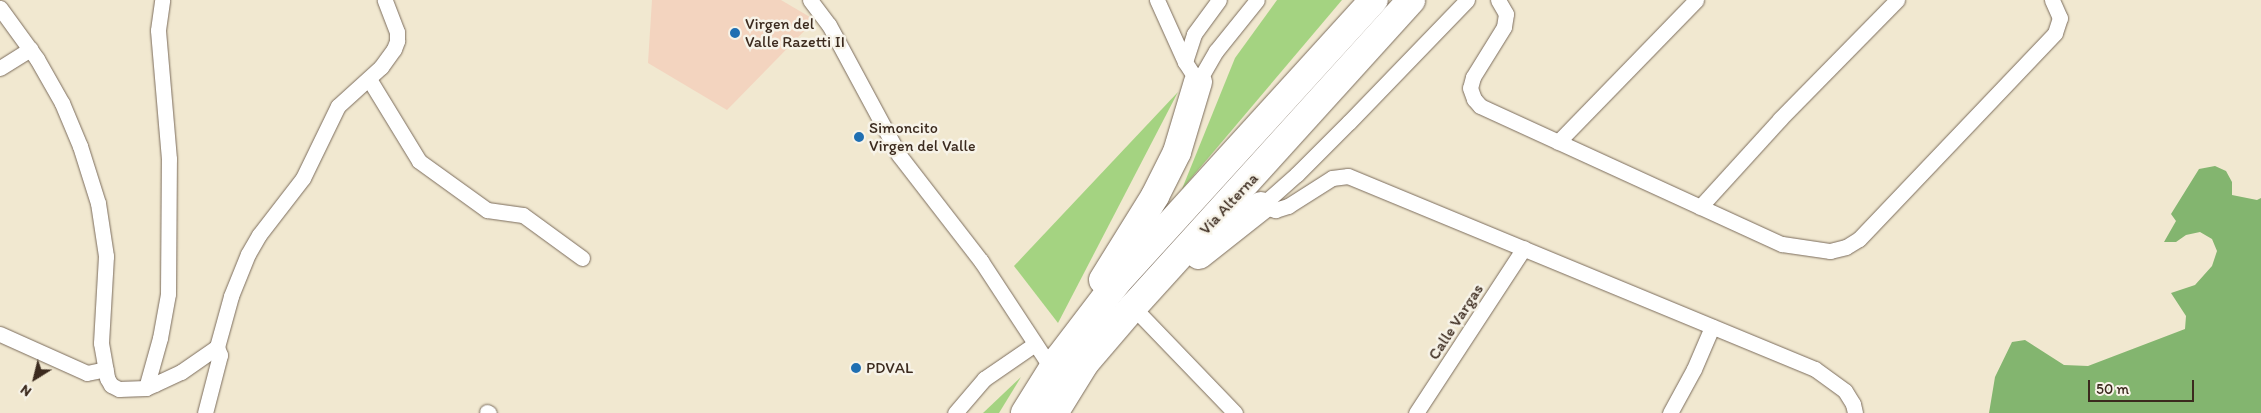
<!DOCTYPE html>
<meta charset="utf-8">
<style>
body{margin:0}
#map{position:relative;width:2261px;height:413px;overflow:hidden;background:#f1e8d0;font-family:Itim,sans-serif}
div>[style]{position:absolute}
.built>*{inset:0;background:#f3d4bf}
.green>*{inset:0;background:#a4d381}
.forest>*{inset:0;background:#83b56f}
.roads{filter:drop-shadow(0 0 1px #7b6c5c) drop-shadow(0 0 1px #7b6c5c)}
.street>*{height:15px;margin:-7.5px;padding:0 7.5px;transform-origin:7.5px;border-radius:7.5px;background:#fff}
.highway>*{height:28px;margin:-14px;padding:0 14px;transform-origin:14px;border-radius:14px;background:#fff}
.dots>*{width:14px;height:14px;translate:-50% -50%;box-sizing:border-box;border:2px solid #f7f3e8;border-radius:50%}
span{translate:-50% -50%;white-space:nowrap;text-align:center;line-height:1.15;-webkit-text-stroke:5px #f7f3e8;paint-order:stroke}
.poi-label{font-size:16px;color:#3b2a1e}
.left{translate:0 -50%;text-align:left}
.street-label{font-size:16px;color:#3b2a1e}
.north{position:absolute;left:10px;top:353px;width:50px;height:50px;-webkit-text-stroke:4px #f7f3e8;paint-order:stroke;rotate:216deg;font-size:14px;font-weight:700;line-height:20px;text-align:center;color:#3b2a1e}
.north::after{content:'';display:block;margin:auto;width:18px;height:22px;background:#3b2a1e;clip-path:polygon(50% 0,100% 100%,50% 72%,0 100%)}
.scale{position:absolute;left:2088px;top:380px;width:106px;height:22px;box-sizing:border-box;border:2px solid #3b2a1e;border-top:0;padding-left:6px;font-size:15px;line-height:18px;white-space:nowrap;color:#3b2a1e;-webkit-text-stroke:4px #f7f3e8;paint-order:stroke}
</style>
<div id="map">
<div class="built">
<i style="clip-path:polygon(652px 0,781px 0,815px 20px,727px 110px,648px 63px)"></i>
</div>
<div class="green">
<i style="clip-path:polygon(1277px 0,1342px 0,1182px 189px,1235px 58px)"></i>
<i style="clip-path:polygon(1178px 92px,1058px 323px,1014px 266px)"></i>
<i style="clip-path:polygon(1021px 377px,999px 413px,983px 413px)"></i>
</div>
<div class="forest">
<i style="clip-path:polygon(2215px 166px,2226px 171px,2232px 182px,2232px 195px,2257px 200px,2261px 198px,2261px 413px,1989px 413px,1995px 377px,2012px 342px,2025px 340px,2064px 365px,2088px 366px,2185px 329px,2186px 316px,2171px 293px,2195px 285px,2212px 266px,2217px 251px,2212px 239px,2200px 232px,2186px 235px,2176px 242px,2164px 242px,2176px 221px,2171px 214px,2199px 169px)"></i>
</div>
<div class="roads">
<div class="street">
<i style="left:810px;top:0;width:31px;rotate:53deg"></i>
<i style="left:829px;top:25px;width:148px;rotate:61.7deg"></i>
<i style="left:899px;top:155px;width:134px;rotate:52.3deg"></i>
<i style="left:981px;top:261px;width:129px;rotate:56.7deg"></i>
<i style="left:1157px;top:0;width:68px;rotate:65.7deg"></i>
<i style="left:1185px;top:62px;width:24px;rotate:57deg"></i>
<i style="left:1198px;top:82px;width:36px;rotate:-60deg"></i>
<i style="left:1216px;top:51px;width:65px;rotate:-51.2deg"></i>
<i style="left:1467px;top:0;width:170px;rotate:134deg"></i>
<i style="left:1349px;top:122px;width:74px;rotate:135deg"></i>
<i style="left:1297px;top:174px;width:48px;rotate:138.4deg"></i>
<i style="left:1261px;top:206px;width:15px;rotate:16deg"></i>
<i style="left:1275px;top:210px;width:14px;rotate:-17deg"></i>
<i style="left:1288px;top:206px;width:52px;rotate:-32.5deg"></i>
<i style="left:1332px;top:178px;width:16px;rotate:-7deg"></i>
<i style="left:1348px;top:176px;width:505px;rotate:22.45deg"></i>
<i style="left:1815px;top:369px;width:37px;rotate:36deg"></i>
<i style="left:1845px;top:391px;width:15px;rotate:58deg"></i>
<i style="left:1853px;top:404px;width:9px;rotate:77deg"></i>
<i style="left:1498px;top:0;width:16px;rotate:60deg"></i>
<i style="left:1506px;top:14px;width:13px;rotate:99deg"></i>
<i style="left:1504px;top:27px;width:59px;rotate:121.8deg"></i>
<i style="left:1473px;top:77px;width:11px;rotate:105deg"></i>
<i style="left:1470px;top:88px;width:12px;rotate:70deg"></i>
<i style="left:1474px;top:99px;width:9px;rotate:49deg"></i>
<i style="left:1480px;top:106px;width:332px;rotate:24.6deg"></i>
<i style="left:1782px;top:244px;width:49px;rotate:8.3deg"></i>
<i style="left:1830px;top:251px;width:16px;rotate:-14deg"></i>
<i style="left:1846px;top:247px;width:15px;rotate:-32deg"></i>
<i style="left:1859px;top:239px;width:284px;rotate:-46.4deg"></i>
<i style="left:2055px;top:33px;width:16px;rotate:-72deg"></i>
<i style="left:2060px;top:18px;width:20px;rotate:-114deg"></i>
<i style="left:0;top:8px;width:63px;rotate:54deg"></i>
<i style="left:37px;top:59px;width:51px;rotate:60.4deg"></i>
<i style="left:62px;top:103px;width:47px;rotate:67.3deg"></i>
<i style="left:80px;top:146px;width:60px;rotate:72.5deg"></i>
<i style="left:98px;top:203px;width:54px;rotate:81.4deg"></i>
<i style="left:106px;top:256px;width:87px;rotate:93.3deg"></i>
<i style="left:101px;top:343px;width:36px;rotate:80deg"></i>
<i style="left:107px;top:378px;width:8px;rotate:60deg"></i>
<i style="left:111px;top:385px;width:9px;rotate:27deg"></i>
<i style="left:119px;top:389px;width:27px;rotate:-2deg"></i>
<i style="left:146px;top:388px;width:10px;rotate:-24deg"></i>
<i style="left:155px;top:384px;width:29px;rotate:-25deg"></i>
<i style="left:181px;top:372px;width:44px;rotate:-34.8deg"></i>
<i style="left:217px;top:347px;width:53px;rotate:-74.6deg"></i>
<i style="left:231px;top:296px;width:45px;rotate:-68deg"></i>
<i style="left:248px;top:254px;width:22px;rotate:-60deg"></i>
<i style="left:259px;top:235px;width:72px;rotate:-52.3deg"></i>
<i style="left:303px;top:178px;width:80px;rotate:-64.1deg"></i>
<i style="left:338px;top:106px;width:58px;rotate:-42.2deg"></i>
<i style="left:381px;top:67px;width:22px;rotate:-54deg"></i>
<i style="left:394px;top:49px;width:9px;rotate:-69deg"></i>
<i style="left:397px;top:41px;width:9px;rotate:-90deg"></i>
<i style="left:397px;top:32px;width:34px;rotate:-111deg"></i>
<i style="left:1185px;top:62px;width:29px;rotate:-72deg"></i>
<i style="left:1194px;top:34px;width:42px;rotate:-53.7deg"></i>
<i style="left:0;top:68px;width:36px;rotate:-32deg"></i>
<i style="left:369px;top:79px;width:96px;rotate:58.6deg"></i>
<i style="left:419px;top:161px;width:84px;rotate:35.8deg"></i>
<i style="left:487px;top:210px;width:36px;rotate:8deg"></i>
<i style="left:523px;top:215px;width:73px;rotate:36.1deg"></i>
<i style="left:1558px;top:142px;width:198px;rotate:-45.8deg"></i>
<i style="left:1700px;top:207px;width:119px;rotate:-47.7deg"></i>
<i style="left:1780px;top:119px;width:167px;rotate:-45.5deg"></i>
<i style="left:1133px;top:307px;width:147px;rotate:46.1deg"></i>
<i style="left:0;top:334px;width:95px;rotate:24.1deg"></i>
<i style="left:87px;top:373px;width:19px;rotate:-12deg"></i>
<i style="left:146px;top:388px;width:52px;rotate:-74.4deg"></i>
<i style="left:160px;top:338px;width:45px;rotate:-79.7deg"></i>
<i style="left:168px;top:294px;width:135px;rotate:-89.6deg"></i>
<i style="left:169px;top:159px;width:129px;rotate:-94.9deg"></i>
<i style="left:158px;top:30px;width:30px;rotate:-82deg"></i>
<i style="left:487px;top:412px;width:2px;rotate:27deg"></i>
<i style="left:205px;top:413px;width:60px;rotate:-75.5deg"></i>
<i style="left:220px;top:355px;width:9px;rotate:-111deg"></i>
<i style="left:955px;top:413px;width:45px;rotate:-49.5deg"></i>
<i style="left:984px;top:379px;width:62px;rotate:-34.5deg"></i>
<i style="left:1416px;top:413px;width:197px;rotate:-56.8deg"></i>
<i style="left:1670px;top:413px;width:50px;rotate:-61.4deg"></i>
<i style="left:1694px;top:369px;width:46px;rotate:-66.8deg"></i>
</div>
<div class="highway">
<i style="left:1199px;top:255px;width:79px;rotate:-38.3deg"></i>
<i style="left:1103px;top:280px;width:99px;rotate:-58.2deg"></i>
<i style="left:1155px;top:196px;width:49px;rotate:-63.4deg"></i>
<i style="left:1177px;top:152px;width:73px;rotate:-73.3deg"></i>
<i style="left:1025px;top:413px;width:66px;rotate:-58deg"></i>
<i style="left:1060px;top:357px;width:96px;rotate:-52.7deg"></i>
<i style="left:1118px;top:281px;width:380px;rotate:-47.7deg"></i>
<i style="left:1054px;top:413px;width:59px;rotate:-58.2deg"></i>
<i style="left:1085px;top:363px;width:74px;rotate:-49.4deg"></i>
<i style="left:1133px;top:307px;width:414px;rotate:-47.8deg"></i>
</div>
</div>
<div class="dots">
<i style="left:735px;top:33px;background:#1f6fb2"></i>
<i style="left:859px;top:137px;background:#1f6fb2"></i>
<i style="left:856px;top:368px;background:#1f6fb2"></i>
</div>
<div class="poi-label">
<span class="left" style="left:745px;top:33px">Virgen del<br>Valle Razetti II</span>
<span class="left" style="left:869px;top:137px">Simoncito<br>Virgen del Valle</span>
<span class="left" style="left:866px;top:368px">PDVAL</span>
</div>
<div class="street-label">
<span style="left:1229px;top:204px;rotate:-47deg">Vía Alterna</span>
<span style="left:1456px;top:322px;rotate:-57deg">Calle Vargas</span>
</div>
<div class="north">N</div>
<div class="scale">50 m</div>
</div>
